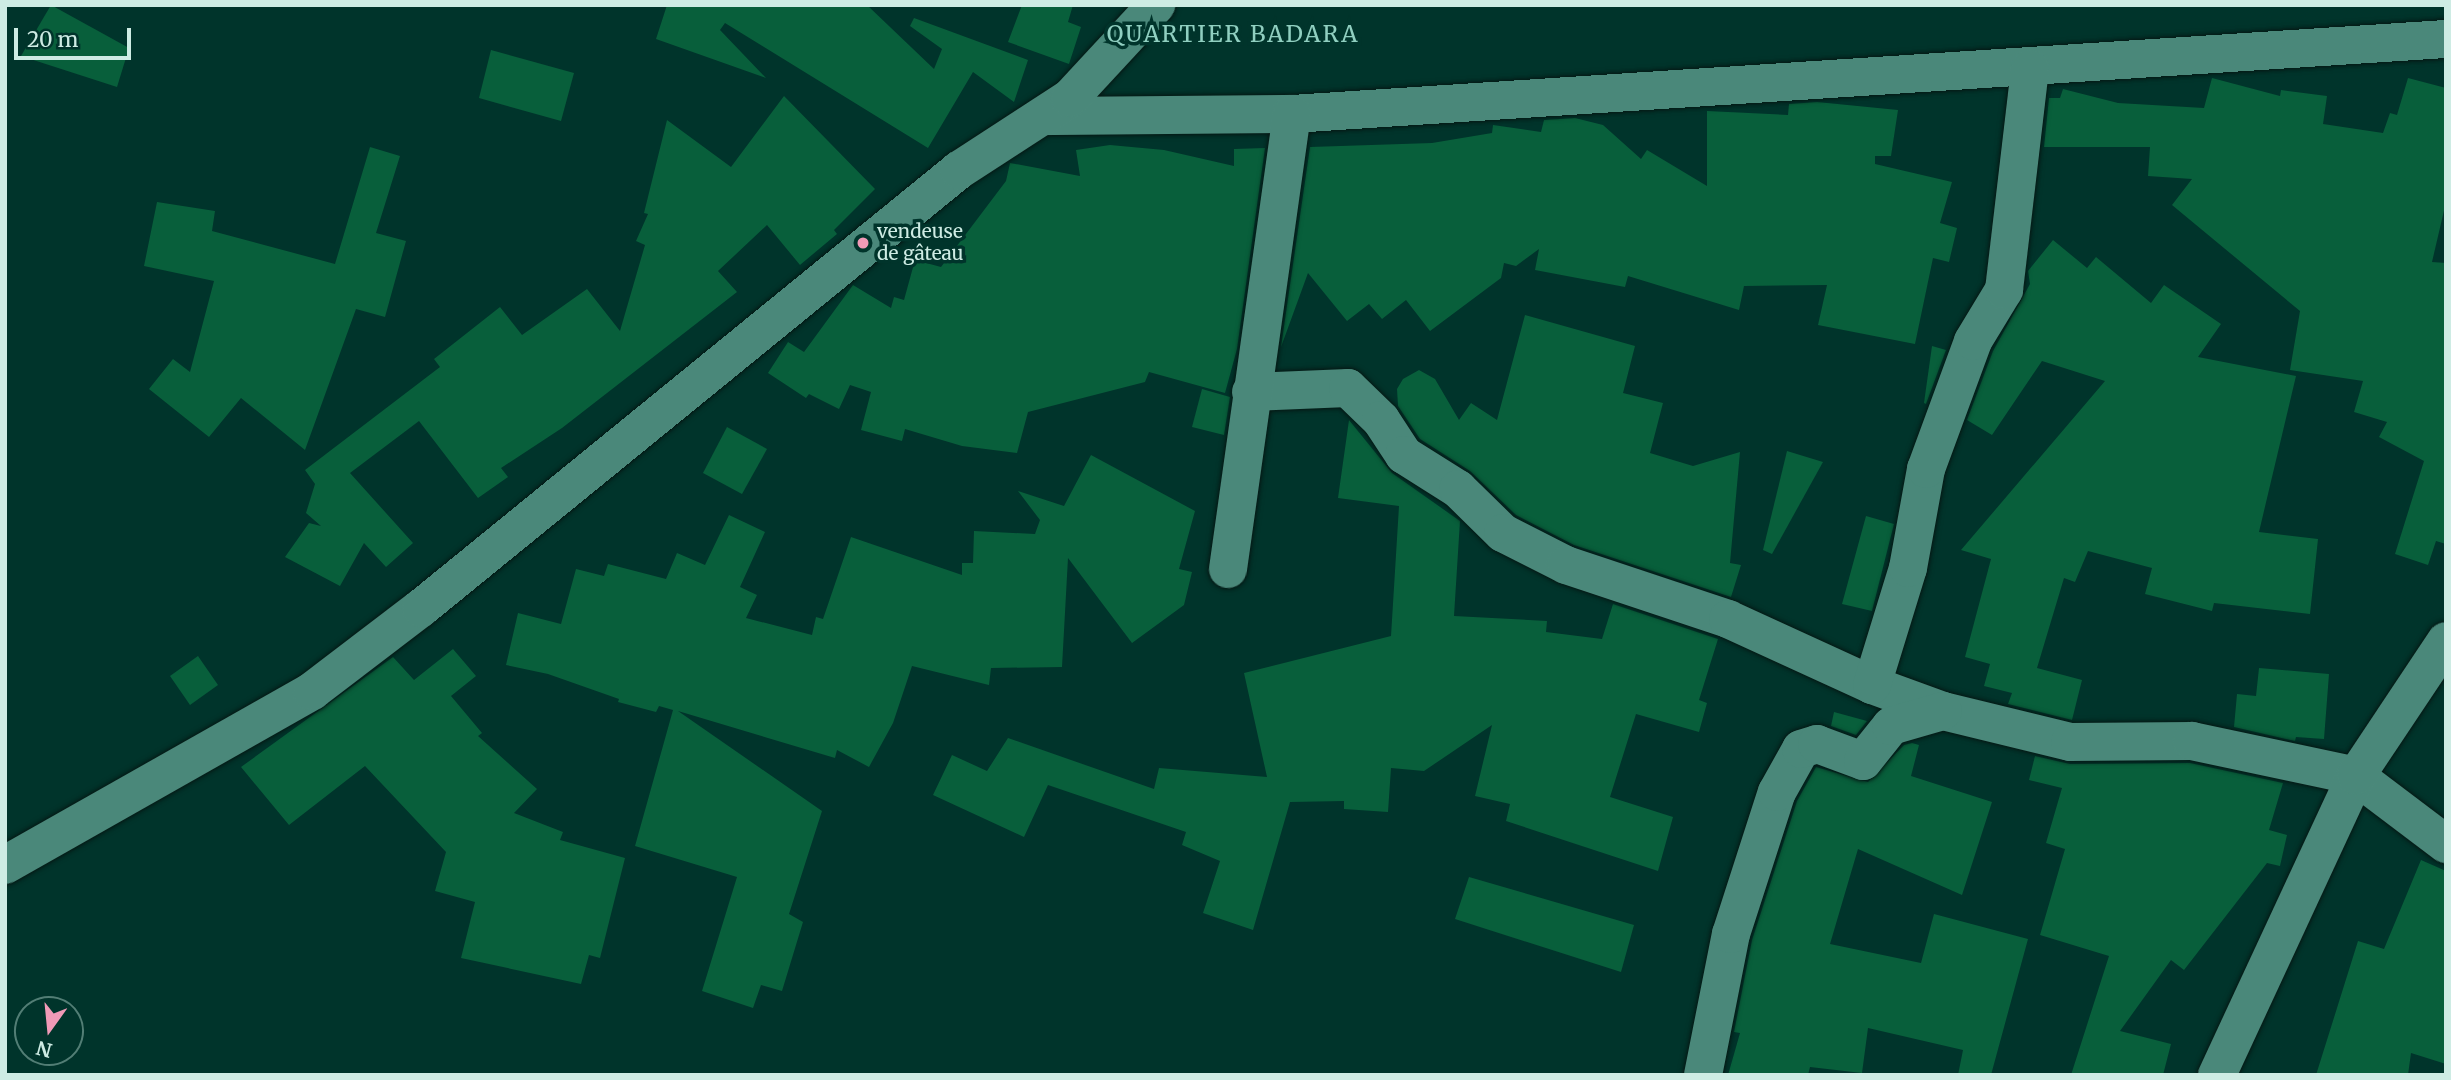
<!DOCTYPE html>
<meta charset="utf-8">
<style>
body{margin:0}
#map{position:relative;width:2451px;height:1080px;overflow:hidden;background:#00342b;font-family:Merriweather,serif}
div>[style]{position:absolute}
.building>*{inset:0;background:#085f3b}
.roads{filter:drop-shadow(0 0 2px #051814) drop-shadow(0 0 2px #051814)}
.street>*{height:38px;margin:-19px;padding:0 19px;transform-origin:19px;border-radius:19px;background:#4a887a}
.dots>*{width:19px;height:19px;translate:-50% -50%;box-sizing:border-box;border:4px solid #00342b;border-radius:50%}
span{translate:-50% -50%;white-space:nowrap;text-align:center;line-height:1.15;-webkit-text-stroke:7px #00342b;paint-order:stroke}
.poi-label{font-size:19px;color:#ceece4}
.left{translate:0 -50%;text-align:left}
.quarter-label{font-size:23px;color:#90cfc0;letter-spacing:2px}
.frame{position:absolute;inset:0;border:7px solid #ceece4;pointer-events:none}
.north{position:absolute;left:14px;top:996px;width:70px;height:70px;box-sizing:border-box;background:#00342b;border:2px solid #527e75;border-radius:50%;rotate:195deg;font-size:19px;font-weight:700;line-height:28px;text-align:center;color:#ceece4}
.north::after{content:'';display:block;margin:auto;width:24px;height:32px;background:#f09ab7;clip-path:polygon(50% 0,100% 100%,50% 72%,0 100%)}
.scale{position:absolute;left:14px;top:28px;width:117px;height:32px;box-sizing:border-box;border:4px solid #ceece4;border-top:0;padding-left:9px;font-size:21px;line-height:24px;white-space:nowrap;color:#ceece4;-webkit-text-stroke:5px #00342b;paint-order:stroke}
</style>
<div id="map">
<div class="building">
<i style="clip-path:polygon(51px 5px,129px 48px,117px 87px,21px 56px)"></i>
<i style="clip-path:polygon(667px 5px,867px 5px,934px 69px,942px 49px,910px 26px,914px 18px,1028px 60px,1014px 102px,973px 72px,928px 148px,725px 23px,720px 30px,766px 78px,656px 39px)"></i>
<i style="clip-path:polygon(1022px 5px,1073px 5px,1068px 22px,1081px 27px,1069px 64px,1008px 42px)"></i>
<i style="clip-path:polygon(491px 50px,574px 73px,561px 121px,479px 98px)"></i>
<i style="clip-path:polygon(2212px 78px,2280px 96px,2281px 90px,2327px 96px,2323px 124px,2383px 133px,2390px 113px,2397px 115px,2408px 78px,2446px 88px,2446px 202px,2432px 262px,2446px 263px,2446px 544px,2436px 541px,2428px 565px,2395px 554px,2424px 461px,2379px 437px,2387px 422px,2354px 412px,2363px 381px,2290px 370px,2300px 311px,2172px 205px,2192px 179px,2148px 176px,2150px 147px,2044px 147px,2049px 98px,2060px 98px,2063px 89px,2118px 103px,2204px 108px)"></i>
<i style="clip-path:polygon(784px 96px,875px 189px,834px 230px,837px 234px,800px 265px,767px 225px,718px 271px,737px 292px,562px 428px,501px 468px,508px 477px,478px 498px,419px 421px,350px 473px,413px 543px,386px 567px,364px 543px,340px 586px,285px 557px,309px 523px,321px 526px,306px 513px,315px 484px,305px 470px,440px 367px,434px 359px,500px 307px,522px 335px,587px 289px,620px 331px,645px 245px,636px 241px,648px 214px,644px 213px,667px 120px,731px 167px)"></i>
<i style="clip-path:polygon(1817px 102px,1898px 110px,1891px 156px,1875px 156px,1875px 164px,1952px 182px,1940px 223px,1957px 228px,1949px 262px,1933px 258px,1915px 344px,1818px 325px,1827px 285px,1744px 286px,1739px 310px,1628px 276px,1625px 287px,1535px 270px,1539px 249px,1516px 266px,1504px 263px,1501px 278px,1430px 331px,1406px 300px,1382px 319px,1369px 304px,1347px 321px,1308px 273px,1281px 347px,1310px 147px,1432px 143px,1492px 133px,1493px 125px,1541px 132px,1544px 120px,1575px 118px,1603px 125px,1641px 159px,1647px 150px,1707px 186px,1707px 111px,1788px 115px,1789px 104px)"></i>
<i style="clip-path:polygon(1110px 145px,1164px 150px,1234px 166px,1234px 149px,1265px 148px,1237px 349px,1225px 393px,1149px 372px,1145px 382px,1028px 412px,1017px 453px,962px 446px,905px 429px,902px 441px,861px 430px,871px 392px,850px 385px,839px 409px,809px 394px,806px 398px,768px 373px,788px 342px,804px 352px,853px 285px,891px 308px,894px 297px,904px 300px,915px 260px,941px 267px,1006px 181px,1010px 163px,1080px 176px,1076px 150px)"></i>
<i style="clip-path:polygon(370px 147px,400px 156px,376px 233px,406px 241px,385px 317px,356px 309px,305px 450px,241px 398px,209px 437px,149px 389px,173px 359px,190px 372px,214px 281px,144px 266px,157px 202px,215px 211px,212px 231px,335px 264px)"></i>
<i style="clip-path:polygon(2053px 240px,2087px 268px,2096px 257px,2151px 303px,2164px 285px,2221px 324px,2198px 357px,2296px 376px,2259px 532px,2318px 539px,2310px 614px,2214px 603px,2212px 611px,2145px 594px,2152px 568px,2088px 551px,2075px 582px,2064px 578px,2037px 668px,2082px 680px,2072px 720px,2008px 704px,2012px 693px,1984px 686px,1990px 664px,1965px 657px,1991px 559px,1961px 550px,2105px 381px,2042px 361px,1992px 435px,1967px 420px,1993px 351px,2030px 284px,2028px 271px)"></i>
<i style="clip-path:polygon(1525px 315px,1635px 346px,1623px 393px,1663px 403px,1650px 453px,1693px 466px,1740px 452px,1730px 563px,1741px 565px,1731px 597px,1574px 545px,1516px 515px,1470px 471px,1420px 439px,1398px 406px,1397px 389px,1403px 379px,1419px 370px,1435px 379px,1459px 420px,1471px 403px,1497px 420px)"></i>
<i style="clip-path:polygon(1932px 346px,1946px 350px,1926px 404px,1924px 403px)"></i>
<i style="clip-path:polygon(1202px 389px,1230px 397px,1224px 435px,1192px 427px)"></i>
<i style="clip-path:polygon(1349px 420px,1392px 473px,1460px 521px,1454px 616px,1547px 621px,1546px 632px,1602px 639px,1613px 604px,1718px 639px,1699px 700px,1707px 703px,1699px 732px,1636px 714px,1610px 797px,1673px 817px,1658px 871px,1506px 821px,1510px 804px,1475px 796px,1492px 725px,1424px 771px,1391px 768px,1388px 812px,1344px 809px,1344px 801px,1290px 802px,1253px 930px,1203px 913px,1220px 861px,1182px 845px,1186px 832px,1048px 785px,1024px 837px,933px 795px,952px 755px,987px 771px,1008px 738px,1154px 789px,1159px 768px,1267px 777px,1244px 673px,1391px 636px,1399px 506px,1338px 498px)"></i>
<i style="clip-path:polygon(727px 427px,767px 449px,742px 494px,703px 473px)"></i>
<i style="clip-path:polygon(1787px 451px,1823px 462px,1772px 554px,1763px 550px)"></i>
<i style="clip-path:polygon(1091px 455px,1195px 511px,1179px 569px,1192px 572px,1184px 605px,1132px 643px,1068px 558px,1062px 667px,991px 668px,989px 685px,912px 666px,893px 723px,869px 767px,837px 750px,835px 758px,678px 711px,822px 811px,789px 914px,803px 922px,782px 991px,761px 985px,753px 1008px,702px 991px,737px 877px,635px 846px,673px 710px,659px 706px,656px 712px,618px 702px,619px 699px,548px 674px,506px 665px,518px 613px,561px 624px,576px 569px,604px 576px,608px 564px,666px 579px,677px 553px,705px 565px,729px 515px,765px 532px,740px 587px,757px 595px,746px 618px,812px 635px,816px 617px,823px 619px,851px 537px,962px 575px,962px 563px,973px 563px,974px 531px,1035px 534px,1040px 520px,1018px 491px,1064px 506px)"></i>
<i style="clip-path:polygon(1866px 516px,1894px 524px,1872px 611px,1842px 604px)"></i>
<i style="clip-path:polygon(453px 649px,476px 676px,451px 696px,482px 733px,478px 736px,537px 789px,514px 813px,563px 832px,560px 840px,625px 858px,600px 958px,589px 955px,581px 984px,461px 958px,475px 902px,435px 891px,446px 852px,365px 766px,289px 825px,241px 767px,393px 657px,414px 680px)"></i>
<i style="clip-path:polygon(198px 656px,218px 685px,190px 705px,170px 676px)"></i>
<i style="clip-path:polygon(2259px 668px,2329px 674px,2324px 739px,2296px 737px,2295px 741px,2234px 727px,2237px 694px,2256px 696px)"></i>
<i style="clip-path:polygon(1834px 712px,1867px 721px,1856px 735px,1831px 726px)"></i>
<i style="clip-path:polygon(1912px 743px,1919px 745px,1911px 776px,1992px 802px,1962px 895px,1858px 849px,1830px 944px,1921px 963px,1934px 914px,2028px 939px,1991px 1075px,1958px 1075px,1963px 1050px,1868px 1028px,1862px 1073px,1810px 1067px,1808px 1075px,1728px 1075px,1740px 1033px,1734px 1032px,1752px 940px,1797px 801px,1816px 767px,1868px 782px,1904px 745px)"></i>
<i style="clip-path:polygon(2035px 756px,2070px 764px,2190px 763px,2283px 783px,2269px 830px,2287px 835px,2280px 866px,2267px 863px,2184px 970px,2171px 960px,2120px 1031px,2171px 1044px,2163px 1075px,2071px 1075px,2109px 956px,2040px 935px,2065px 849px,2046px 843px,2062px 788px,2029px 780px)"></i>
<i style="clip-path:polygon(2421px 860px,2446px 871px,2446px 1064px,2411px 1053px,2408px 1075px,2316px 1075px,2358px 941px,2384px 949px)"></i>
<i style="clip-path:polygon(1469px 877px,1634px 925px,1621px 972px,1455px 919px)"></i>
</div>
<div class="roads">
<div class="street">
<i style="left:1045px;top:116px;width:247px;rotate:-0.5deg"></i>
<i style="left:1292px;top:114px;width:1156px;rotate:-3.72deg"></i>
<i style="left:1251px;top:392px;width:97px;rotate:-2.4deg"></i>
<i style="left:1348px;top:388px;width:46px;rotate:44.1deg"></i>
<i style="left:1381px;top:420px;width:42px;rotate:56.7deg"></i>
<i style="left:1404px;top:455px;width:64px;rotate:32.2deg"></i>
<i style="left:1458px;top:489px;width:63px;rotate:44.4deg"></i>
<i style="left:1503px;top:533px;width:71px;rotate:26.9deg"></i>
<i style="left:1566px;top:565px;width:171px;rotate:18.4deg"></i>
<i style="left:1728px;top:619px;width:158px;rotate:24.6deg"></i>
<i style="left:1872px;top:685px;width:76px;rotate:20.1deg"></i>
<i style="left:1943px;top:711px;width:131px;rotate:13.7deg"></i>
<i style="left:2070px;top:742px;width:122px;rotate:-0.5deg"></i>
<i style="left:2192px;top:741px;width:168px;rotate:12deg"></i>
<i style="left:2356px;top:776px;width:113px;rotate:37.1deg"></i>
<i style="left:1228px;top:569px;width:459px;rotate:-82deg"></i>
<i style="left:1872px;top:685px;width:122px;rotate:-72.9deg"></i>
<i style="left:1908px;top:568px;width:101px;rotate:-79.7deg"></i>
<i style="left:1926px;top:469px;width:136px;rotate:-69.8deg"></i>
<i style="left:1973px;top:341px;width:60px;rotate:-58.7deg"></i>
<i style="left:2004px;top:290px;width:223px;rotate:-83.3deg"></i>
<i style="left:5px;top:865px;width:353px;rotate:-29.5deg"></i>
<i style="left:312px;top:691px;width:137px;rotate:-37.3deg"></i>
<i style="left:421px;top:608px;width:694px;rotate:-39.15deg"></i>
<i style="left:959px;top:170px;width:132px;rotate:-33deg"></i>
<i style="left:1070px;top:98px;width:127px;rotate:-47.2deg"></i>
<i style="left:1703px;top:1075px;width:144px;rotate:-78.8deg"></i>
<i style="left:1731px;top:934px;width:149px;rotate:-72.1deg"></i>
<i style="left:1777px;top:792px;width:49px;rotate:-60.8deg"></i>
<i style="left:1801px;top:749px;width:17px;rotate:-17deg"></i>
<i style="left:1817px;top:744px;width:49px;rotate:20.3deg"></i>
<i style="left:1863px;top:761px;width:45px;rotate:-51.3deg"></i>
<i style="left:1891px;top:726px;width:54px;rotate:-16.1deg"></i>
<i style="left:2217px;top:1075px;width:330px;rotate:-65.1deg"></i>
<i style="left:2356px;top:776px;width:162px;rotate:-56.3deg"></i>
</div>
</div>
<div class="dots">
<i style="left:863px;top:243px;background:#f09ab7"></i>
</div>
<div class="poi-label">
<span class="left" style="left:877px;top:243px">vendeuse<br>de gâteau</span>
</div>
<div class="quarter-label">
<span style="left:1233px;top:34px">QUARTIER BADARA</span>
</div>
<div class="frame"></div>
<div class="north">N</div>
<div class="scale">20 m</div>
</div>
